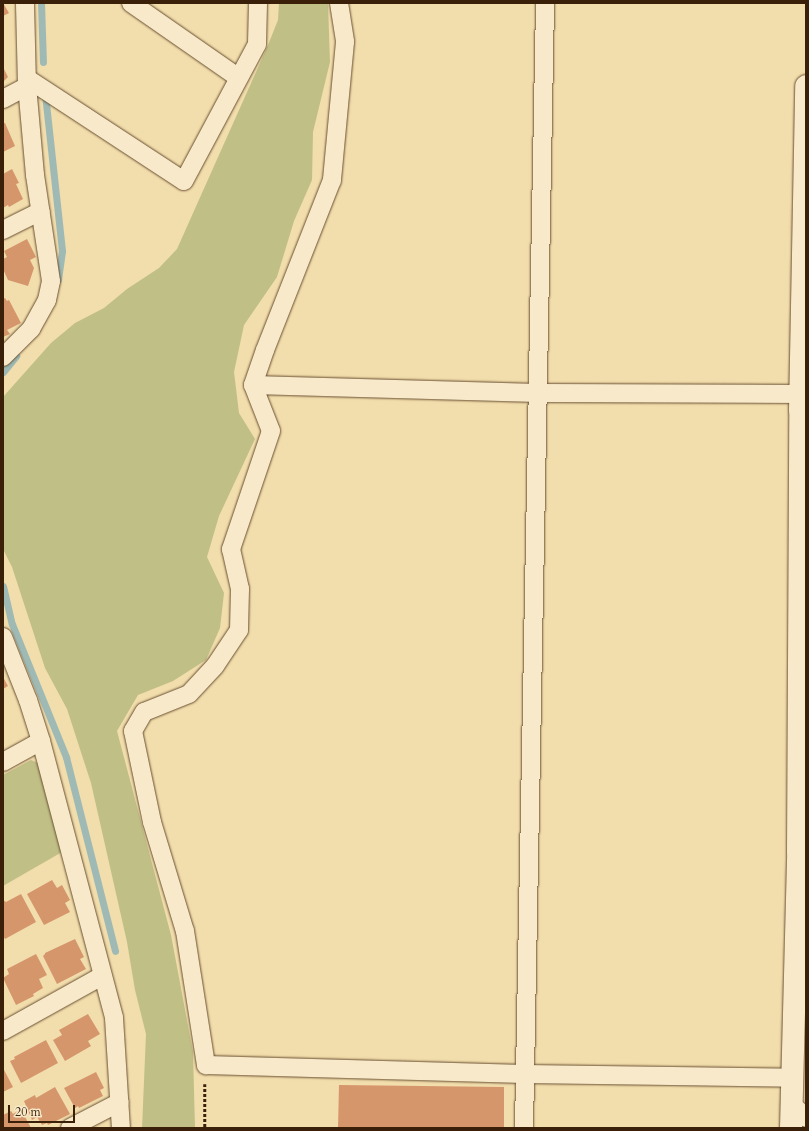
<!DOCTYPE html>
<style>
body{margin:0}
#map{position:relative;width:809px;height:1131px;overflow:hidden;background:#f2ddac;font-family:Cardo,serif}
div>[style]{position:absolute}
.green>*{inset:0;background:#c0bf86}
.stream>*{height:7px;margin:-3.5px;padding:0 3.5px;transform-origin:3.5px;border-radius:3.5px;background:#9fbab4}
.building>*{inset:0;background:#d6966c}
.path>*{height:2.5px;margin-top:-1.25px;transform-origin:0;background:repeating-linear-gradient(90deg,#3a2008 0 3px,transparent 0 5px)}
.roads{filter:drop-shadow(0 0 1px #684f31) drop-shadow(0 0 1px #684f31)}
.street>*{height:18px;margin:-9px;padding:0 9px;transform-origin:9px;border-radius:9px;background:#f7e9c9}
.secondary>*{height:22px;margin:-11px;padding:0 11px;transform-origin:11px;border-radius:11px;background:#f7e9c9}
span{translate:-50% -50%;white-space:nowrap;text-align:center;line-height:1.15;-webkit-text-stroke:4px #f7e9c9;paint-order:stroke}
.frame{position:absolute;inset:0;border:4px solid #3a2008;pointer-events:none}
.scale{position:absolute;left:8px;top:1105px;width:67px;height:18px;box-sizing:border-box;border:2px solid #3a2008;border-top:0;padding-left:5px;font-size:12px;line-height:14px;white-space:nowrap;color:#3a2008;-webkit-text-stroke:3px #f7e9c9;paint-order:stroke}
</style>
<div id="map">
<div class="green">
<i style="clip-path:polygon(279px 3px,328px 3px,330px 62px,313px 132px,312px 180px,294px 221px,277px 277px,244px 325px,234px 372px,239px 413px,255px 439px,219px 516px,207px 557px,224px 593px,220px 628px,206px 660px,173px 681px,138px 695px,117px 731px,171px 935px,193px 1052px,195px 1128px,142px 1128px,146px 1034px,135px 990px,127px 942px,91px 783px,67px 709px,45px 668px,12px 567px,3px 549px,3px 397px,51px 343px,75px 323px,104px 308px,127px 289px,159px 268px,177px 249px,268px 45px,278px 20px)"></i>
<i style="clip-path:polygon(31px 760px,40px 764px,62px 852px,3px 886px,3px 775px)"></i>
</div>
<div class="stream">
<i style="left:41px;top:3px;width:59px;rotate:88.1deg"></i>
<i style="left:45px;top:94px;width:158px;rotate:83.8deg"></i>
<i style="left:62px;top:251px;width:29px;rotate:98deg"></i>
<i style="left:3px;top:372px;width:21px;rotate:-51deg"></i>
<i style="left:3px;top:586px;width:39px;rotate:77deg"></i>
<i style="left:12px;top:624px;width:144px;rotate:67.9deg"></i>
<i style="left:66px;top:757px;width:200px;rotate:75.8deg"></i>
</div>
<div class="building">
<i style="clip-path:polygon(3px 3px,9px 13px,3px 16px)"></i>
<i style="clip-path:polygon(3px 67px,8px 77px,3px 82px)"></i>
<i style="clip-path:polygon(3px 123px,5px 123px,15px 146px,3px 152px)"></i>
<i style="clip-path:polygon(12px 169px,19px 183px,16px 184px,23px 199px,9px 207px,8px 205px,3px 208px,3px 174px)"></i>
<i style="clip-path:polygon(27px 239px,36px 257px,30px 260px,34px 268px,28px 286px,8px 280px,3px 269px,3px 259px,7px 257px,4px 251px)"></i>
<i style="clip-path:polygon(5px 298px,7px 301px,9px 300px,21px 323px,7px 330px,10px 334px,3px 337px,3px 299px)"></i>
<i style="clip-path:polygon(3px 677px,8px 686px,3px 689px)"></i>
<i style="clip-path:polygon(52px 880px,57px 888px,62px 885px,70px 900px,65px 903px,70px 912px,44px 925px,27px 894px)"></i>
<i style="clip-path:polygon(21px 894px,36px 922px,5px 939px,3px 936px,3px 900px,6px 902px)"></i>
<i style="clip-path:polygon(75px 939px,84px 957px,80px 959px,86px 969px,57px 984px,43px 956px,45px 954px,45px 953px)"></i>
<i style="clip-path:polygon(36px 954px,47px 975px,39px 979px,43px 988px,33px 994px,34px 996px,16px 1005px,3px 978px,9px 974px,7px 969px)"></i>
<i style="clip-path:polygon(88px 1014px,100px 1034px,88px 1041px,91px 1046px,65px 1061px,53px 1040px,62px 1035px,59px 1030px)"></i>
<i style="clip-path:polygon(46px 1040px,58px 1063px,21px 1083px,10px 1061px,15px 1059px,14px 1057px)"></i>
<i style="clip-path:polygon(3px 1068px,13px 1087px,3px 1092px)"></i>
<i style="clip-path:polygon(96px 1072px,104px 1088px,100px 1090px,103px 1096px,79px 1108px,78px 1106px,75px 1108px,64px 1088px)"></i>
<i style="clip-path:polygon(339px 1085px,504px 1087px,504px 1128px,338px 1128px)"></i>
<i style="clip-path:polygon(55px 1087px,70px 1114px,48px 1125px,47px 1123px,42px 1125px,37px 1117px,32px 1120px,24px 1101px,35px 1095px,36px 1098px)"></i>
<i style="clip-path:polygon(21px 1109px,31px 1128px,3px 1128px,3px 1115px,11px 1111px,13px 1114px)"></i>
</div>
<div class="path">
<i style="left:205px;top:1084px;width:44px;rotate:90deg"></i>
</div>
<div class="roads">
<div class="street">
<i style="left:131px;top:3px;width:131px;rotate:34.8deg"></i>
<i style="left:339px;top:3px;width:39px;rotate:81deg"></i>
<i style="left:345px;top:42px;width:139px;rotate:95.4deg"></i>
<i style="left:332px;top:180px;width:183px;rotate:111.5deg"></i>
<i style="left:265px;top:350px;width:37px;rotate:109deg"></i>
<i style="left:253px;top:385px;width:49px;rotate:68.6deg"></i>
<i style="left:271px;top:431px;width:125px;rotate:108.7deg"></i>
<i style="left:231px;top:549px;width:41px;rotate:77.3deg"></i>
<i style="left:240px;top:589px;width:41px;rotate:91.4deg"></i>
<i style="left:239px;top:630px;width:43px;rotate:123.7deg"></i>
<i style="left:215px;top:666px;width:38px;rotate:133deg"></i>
<i style="left:189px;top:694px;width:48px;rotate:158.2deg"></i>
<i style="left:144px;top:712px;width:22px;rotate:120deg"></i>
<i style="left:133px;top:731px;width:93px;rotate:78.2deg"></i>
<i style="left:152px;top:822px;width:114px;rotate:73.2deg"></i>
<i style="left:185px;top:931px;width:136px;rotate:81.1deg"></i>
<i style="left:206px;top:1065px;width:318px;rotate:1.6deg"></i>
<i style="left:524px;top:1074px;width:270px;rotate:0.8deg"></i>
<i style="left:28px;top:79px;width:186px;rotate:33.2deg"></i>
<i style="left:184px;top:181px;width:155px;rotate:-61.9deg"></i>
<i style="left:257px;top:44px;width:41px;rotate:-88.6deg"></i>
<i style="left:3px;top:99px;width:27px;rotate:-28deg"></i>
<i style="left:3px;top:230px;width:42px;rotate:-26.6deg"></i>
<i style="left:3px;top:357px;width:40px;rotate:-45deg"></i>
<i style="left:31px;top:329px;width:33px;rotate:-61deg"></i>
<i style="left:47px;top:300px;width:19px;rotate:-78deg"></i>
<i style="left:51px;top:281px;width:107px;rotate:-98.6deg"></i>
<i style="left:35px;top:175px;width:89px;rotate:-95.1deg"></i>
<i style="left:27px;top:86px;width:83px;rotate:-91.4deg"></i>
<i style="left:253px;top:385px;width:285px;rotate:1.6deg"></i>
<i style="left:538px;top:393px;width:264px;rotate:0.2deg"></i>
<i style="left:3px;top:637px;width:68px;rotate:68.4deg"></i>
<i style="left:28px;top:700px;width:43px;rotate:72.4deg"></i>
<i style="left:41px;top:741px;width:286px;rotate:75.2deg"></i>
<i style="left:114px;top:1018px;width:110px;rotate:86.4deg"></i>
<i style="left:3px;top:762px;width:43px;rotate:-28.9deg"></i>
<i style="left:3px;top:1031px;width:113px;rotate:-29.1deg"></i>
<i style="left:793px;top:1105px;width:18px;rotate:45deg"></i>
<i style="left:70px;top:1128px;width:56px;rotate:-27.5deg"></i>
<i style="left:524px;top:1128px;width:1125px;rotate:-88.93deg"></i>
</div>
<div class="secondary">
<i style="left:791px;top:1128px;width:276px;rotate:-88.5deg"></i>
<i style="left:798px;top:852px;width:442px;rotate:-89.7deg"></i>
<i style="left:800px;top:410px;width:324px;rotate:-88.9deg"></i>
</div>
</div>
<div class="frame"></div>
<div class="scale">20 m</div>
</div>
